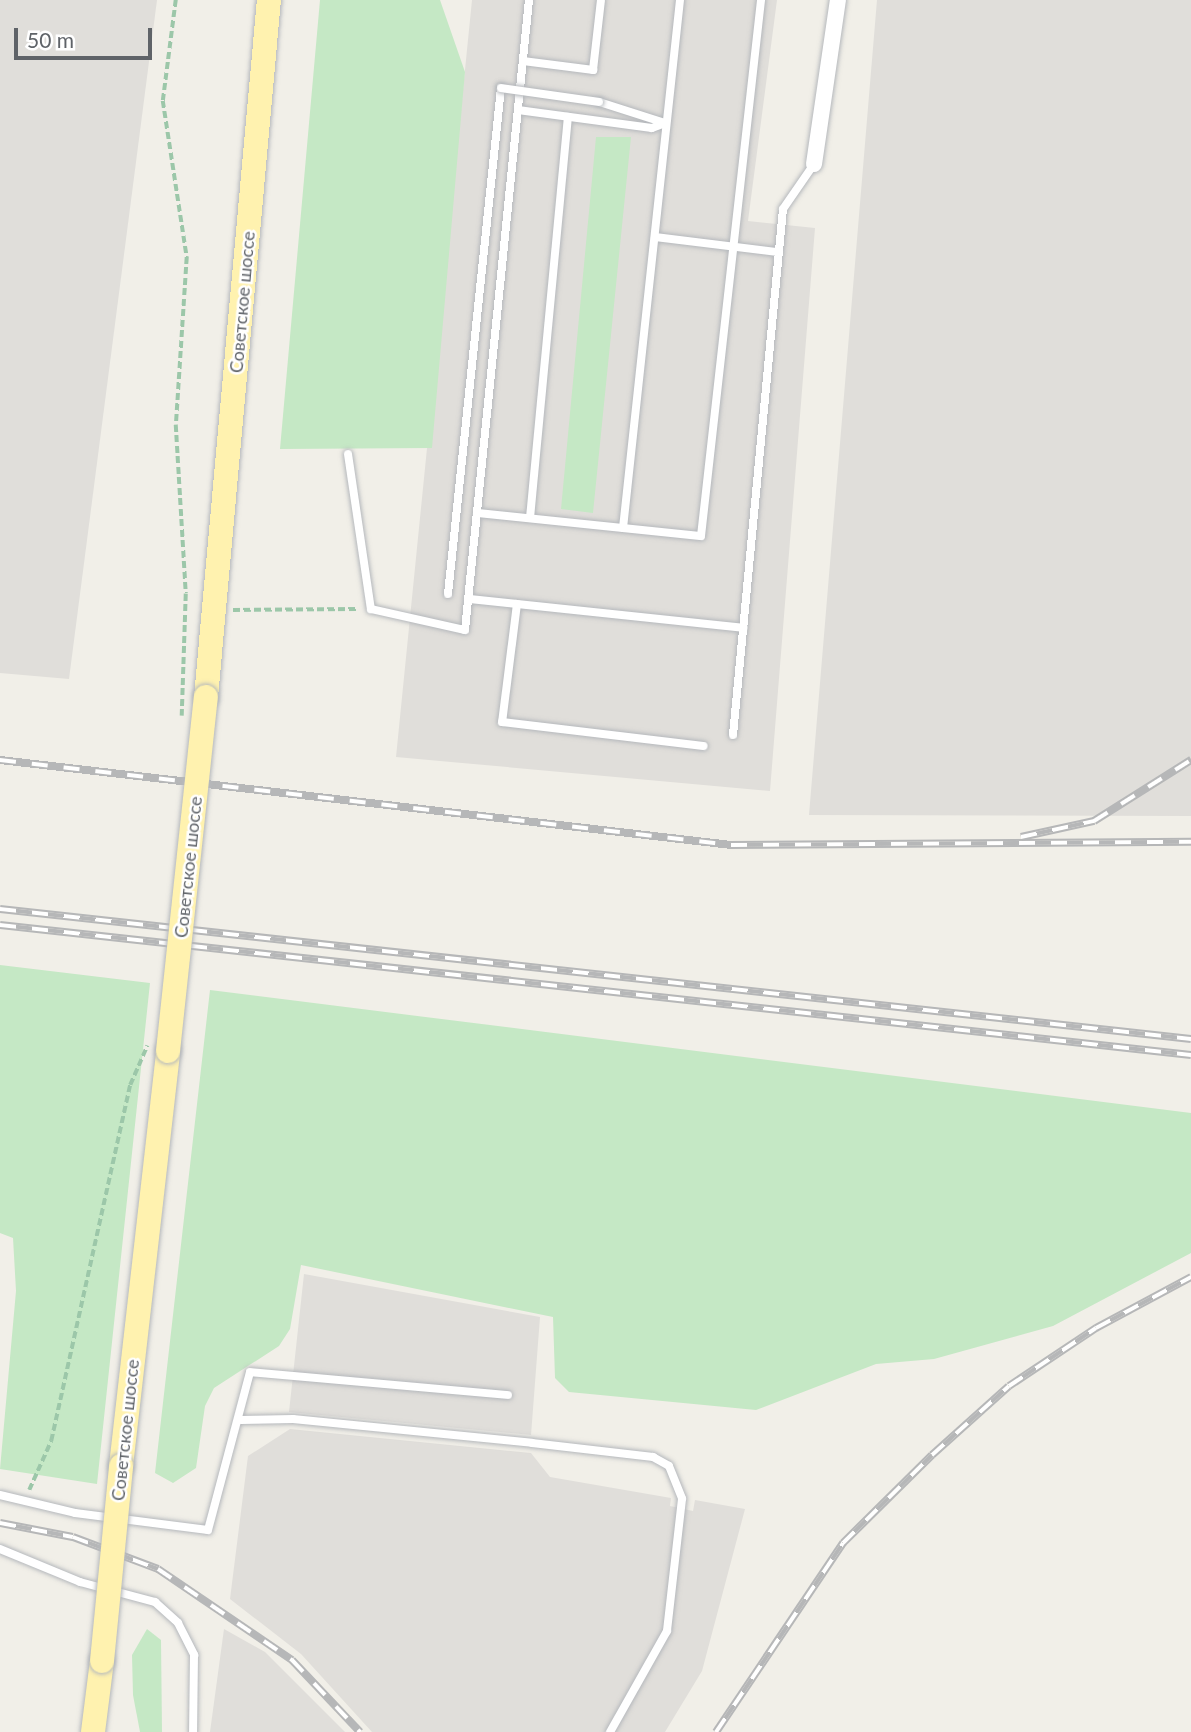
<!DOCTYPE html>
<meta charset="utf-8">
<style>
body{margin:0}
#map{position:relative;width:1191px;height:1732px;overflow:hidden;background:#f1efe8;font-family:Lato,sans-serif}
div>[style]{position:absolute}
.industrial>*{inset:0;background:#e0deda}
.green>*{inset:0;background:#c5e8c5}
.path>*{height:3.5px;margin-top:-1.75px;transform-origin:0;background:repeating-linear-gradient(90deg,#9cc7a9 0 7px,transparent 0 10.5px)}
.roads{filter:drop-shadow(0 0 2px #b5b8bc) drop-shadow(0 0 2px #b5b8bc)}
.lane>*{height:8px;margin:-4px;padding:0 4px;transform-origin:4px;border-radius:4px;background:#fff}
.street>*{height:16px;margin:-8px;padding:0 8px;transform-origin:8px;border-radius:8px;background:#fff}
.primary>*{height:24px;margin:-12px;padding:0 12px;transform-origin:12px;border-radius:12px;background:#fff2af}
.rail>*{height:8px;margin-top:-4px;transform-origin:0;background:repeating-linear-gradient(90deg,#fff 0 16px,#b6b7b8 0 32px);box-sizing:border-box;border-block:2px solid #b6b7b8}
.bridges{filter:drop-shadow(0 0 2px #b5b8bc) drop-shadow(0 0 2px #b5b8bc)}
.lane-bridge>*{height:8px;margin:-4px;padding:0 4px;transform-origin:4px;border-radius:4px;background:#fff}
.primary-bridge>*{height:24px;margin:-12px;padding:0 12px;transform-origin:12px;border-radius:12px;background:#fff2af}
span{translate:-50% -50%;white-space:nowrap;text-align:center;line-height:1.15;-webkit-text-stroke:5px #fff;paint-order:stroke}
.street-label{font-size:18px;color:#5f6368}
.scale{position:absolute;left:14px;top:28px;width:138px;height:32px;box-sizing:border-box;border:4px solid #5f6368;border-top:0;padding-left:9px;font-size:21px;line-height:24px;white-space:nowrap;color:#5f6368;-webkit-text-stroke:5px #fff;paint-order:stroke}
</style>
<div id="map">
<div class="industrial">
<i style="clip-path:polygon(0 0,157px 0,69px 679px,0 673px)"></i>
<i style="clip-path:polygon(472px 0,777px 0,748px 221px,815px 228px,770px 791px,396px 757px)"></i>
<i style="clip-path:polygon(877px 0,1191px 0,1191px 816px,809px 815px)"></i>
<i style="clip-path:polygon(304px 1274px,540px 1317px,531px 1435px,289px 1412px)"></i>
<i style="clip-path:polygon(290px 1429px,531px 1453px,550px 1477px,671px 1498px,670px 1506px,693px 1511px,695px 1500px,745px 1509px,702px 1671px,665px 1732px,372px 1732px,301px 1654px,230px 1599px,248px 1456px)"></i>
<i style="clip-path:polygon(224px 1629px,265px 1652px,345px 1732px,210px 1732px)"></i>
</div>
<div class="green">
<i style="clip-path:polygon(320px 0,440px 0,465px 72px,432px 448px,280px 449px)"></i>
<i style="clip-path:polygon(596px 137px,631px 137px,593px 513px,561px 509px)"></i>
<i style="clip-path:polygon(0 965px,150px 983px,97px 1484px,0 1469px,16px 1291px,13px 1238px,0 1233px)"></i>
<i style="clip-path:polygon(210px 990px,1191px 1113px,1191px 1253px,1053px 1326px,934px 1359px,876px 1364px,756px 1410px,569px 1392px,555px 1378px,553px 1317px,301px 1265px,290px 1329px,279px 1346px,214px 1388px,205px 1406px,196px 1468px,173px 1483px,155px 1473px)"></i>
<i style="clip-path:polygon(147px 1629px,161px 1640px,162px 1732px,140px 1732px,133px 1695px,132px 1655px)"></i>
</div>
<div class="path">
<i style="left:176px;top:0;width:102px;rotate:97.3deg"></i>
<i style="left:163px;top:101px;width:158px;rotate:81.3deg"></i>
<i style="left:187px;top:257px;width:168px;rotate:93.7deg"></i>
<i style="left:176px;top:425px;width:169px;rotate:86.6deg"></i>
<i style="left:186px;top:594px;width:122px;rotate:91.9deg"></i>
<i style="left:233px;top:610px;width:125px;rotate:-0.5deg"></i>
<i style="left:29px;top:1490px;width:54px;rotate:-65.8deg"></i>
<i style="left:51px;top:1441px;width:365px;rotate:-77.5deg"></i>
<i style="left:130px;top:1085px;width:43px;rotate:-66.4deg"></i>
</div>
<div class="roads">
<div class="lane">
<i style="left:523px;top:61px;width:71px;rotate:7.3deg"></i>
<i style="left:593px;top:70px;width:70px;rotate:-83.5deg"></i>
<i style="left:518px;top:110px;width:135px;rotate:7.7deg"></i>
<i style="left:652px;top:128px;width:14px;rotate:-21deg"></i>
<i style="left:665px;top:123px;width:69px;rotate:-162.3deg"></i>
<i style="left:655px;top:237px;width:124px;rotate:7deg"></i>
<i style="left:348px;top:454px;width:157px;rotate:81.6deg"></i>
<i style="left:371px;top:609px;width:96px;rotate:12.6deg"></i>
<i style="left:465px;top:630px;width:633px;rotate:-84.2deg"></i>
<i style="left:477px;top:513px;width:225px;rotate:5.9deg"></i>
<i style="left:701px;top:536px;width:539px;rotate:-83.61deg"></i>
<i style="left:530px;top:518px;width:403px;rotate:-84.6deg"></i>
<i style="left:623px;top:528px;width:531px;rotate:-83.84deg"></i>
<i style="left:448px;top:594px;width:509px;rotate:-84.02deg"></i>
<i style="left:469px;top:599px;width:276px;rotate:6deg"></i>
<i style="left:517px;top:604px;width:119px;rotate:97.2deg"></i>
<i style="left:502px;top:722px;width:203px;rotate:6.8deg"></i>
<i style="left:733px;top:735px;width:528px;rotate:-84.57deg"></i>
<i style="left:783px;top:209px;width:55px;rotate:-55.4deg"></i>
<i style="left:241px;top:1420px;width:52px;rotate:-1.1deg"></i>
<i style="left:293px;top:1419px;width:240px;rotate:5.7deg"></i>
<i style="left:532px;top:1443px;width:122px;rotate:6.6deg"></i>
<i style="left:653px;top:1457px;width:18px;rotate:29deg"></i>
<i style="left:669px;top:1466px;width:35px;rotate:68deg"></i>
<i style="left:682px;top:1499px;width:133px;rotate:96.5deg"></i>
<i style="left:667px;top:1631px;width:116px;rotate:119.4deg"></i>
<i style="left:0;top:1495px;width:77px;rotate:13.5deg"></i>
<i style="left:75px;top:1513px;width:134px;rotate:7.3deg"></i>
<i style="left:208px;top:1530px;width:163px;rotate:-75.1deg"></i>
<i style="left:250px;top:1372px;width:259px;rotate:5.1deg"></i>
<i style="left:0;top:1549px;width:87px;rotate:22.4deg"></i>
<i style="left:80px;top:1582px;width:78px;rotate:14.9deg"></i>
<i style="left:155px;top:1602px;width:31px;rotate:42deg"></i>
<i style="left:178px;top:1623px;width:36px;rotate:63deg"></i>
<i style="left:194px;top:1655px;width:77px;rotate:90.7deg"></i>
</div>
<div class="street">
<i style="left:814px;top:164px;width:166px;rotate:-81.7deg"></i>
</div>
<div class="primary">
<i style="left:206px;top:697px;width:700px;rotate:-84.84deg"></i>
<i style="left:121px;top:1466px;width:418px;rotate:-83.5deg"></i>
<i style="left:93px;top:1732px;width:72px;rotate:-82.8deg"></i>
</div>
</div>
<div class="rail">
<i style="left:0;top:760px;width:736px;rotate:6.63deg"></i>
<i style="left:731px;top:845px;width:460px;rotate:-0.4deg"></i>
<i style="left:1021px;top:837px;width:75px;rotate:-12.4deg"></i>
<i style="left:1094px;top:821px;width:115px;rotate:-32.2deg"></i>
<i style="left:0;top:909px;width:1198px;rotate:6.23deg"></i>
<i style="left:0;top:925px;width:1198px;rotate:6.23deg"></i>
<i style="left:0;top:1523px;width:74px;rotate:10.9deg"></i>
<i style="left:73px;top:1537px;width:91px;rotate:20.6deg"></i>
<i style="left:158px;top:1569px;width:162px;rotate:34.2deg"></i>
<i style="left:292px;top:1660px;width:99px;rotate:46.6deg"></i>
<i style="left:716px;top:1732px;width:228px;rotate:-56.1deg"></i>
<i style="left:843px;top:1543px;width:125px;rotate:-44.7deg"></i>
<i style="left:932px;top:1455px;width:103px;rotate:-41.9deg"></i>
<i style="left:1009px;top:1386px;width:105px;rotate:-33.7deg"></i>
<i style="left:1096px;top:1328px;width:108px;rotate:-28.2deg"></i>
</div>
<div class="bridges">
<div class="lane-bridge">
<i style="left:501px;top:88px;width:99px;rotate:8.1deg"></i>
</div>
<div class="primary-bridge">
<i style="left:168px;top:1051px;width:356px;rotate:-83.9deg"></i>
<i style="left:102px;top:1661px;width:196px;rotate:-84.4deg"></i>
</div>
</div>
<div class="street-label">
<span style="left:242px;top:302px;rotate:-85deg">Советское шоссе</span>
<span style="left:188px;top:867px;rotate:-84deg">Советское шоссе</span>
<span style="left:125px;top:1430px;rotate:-84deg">Советское шоссе</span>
</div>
<div class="scale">50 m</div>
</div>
